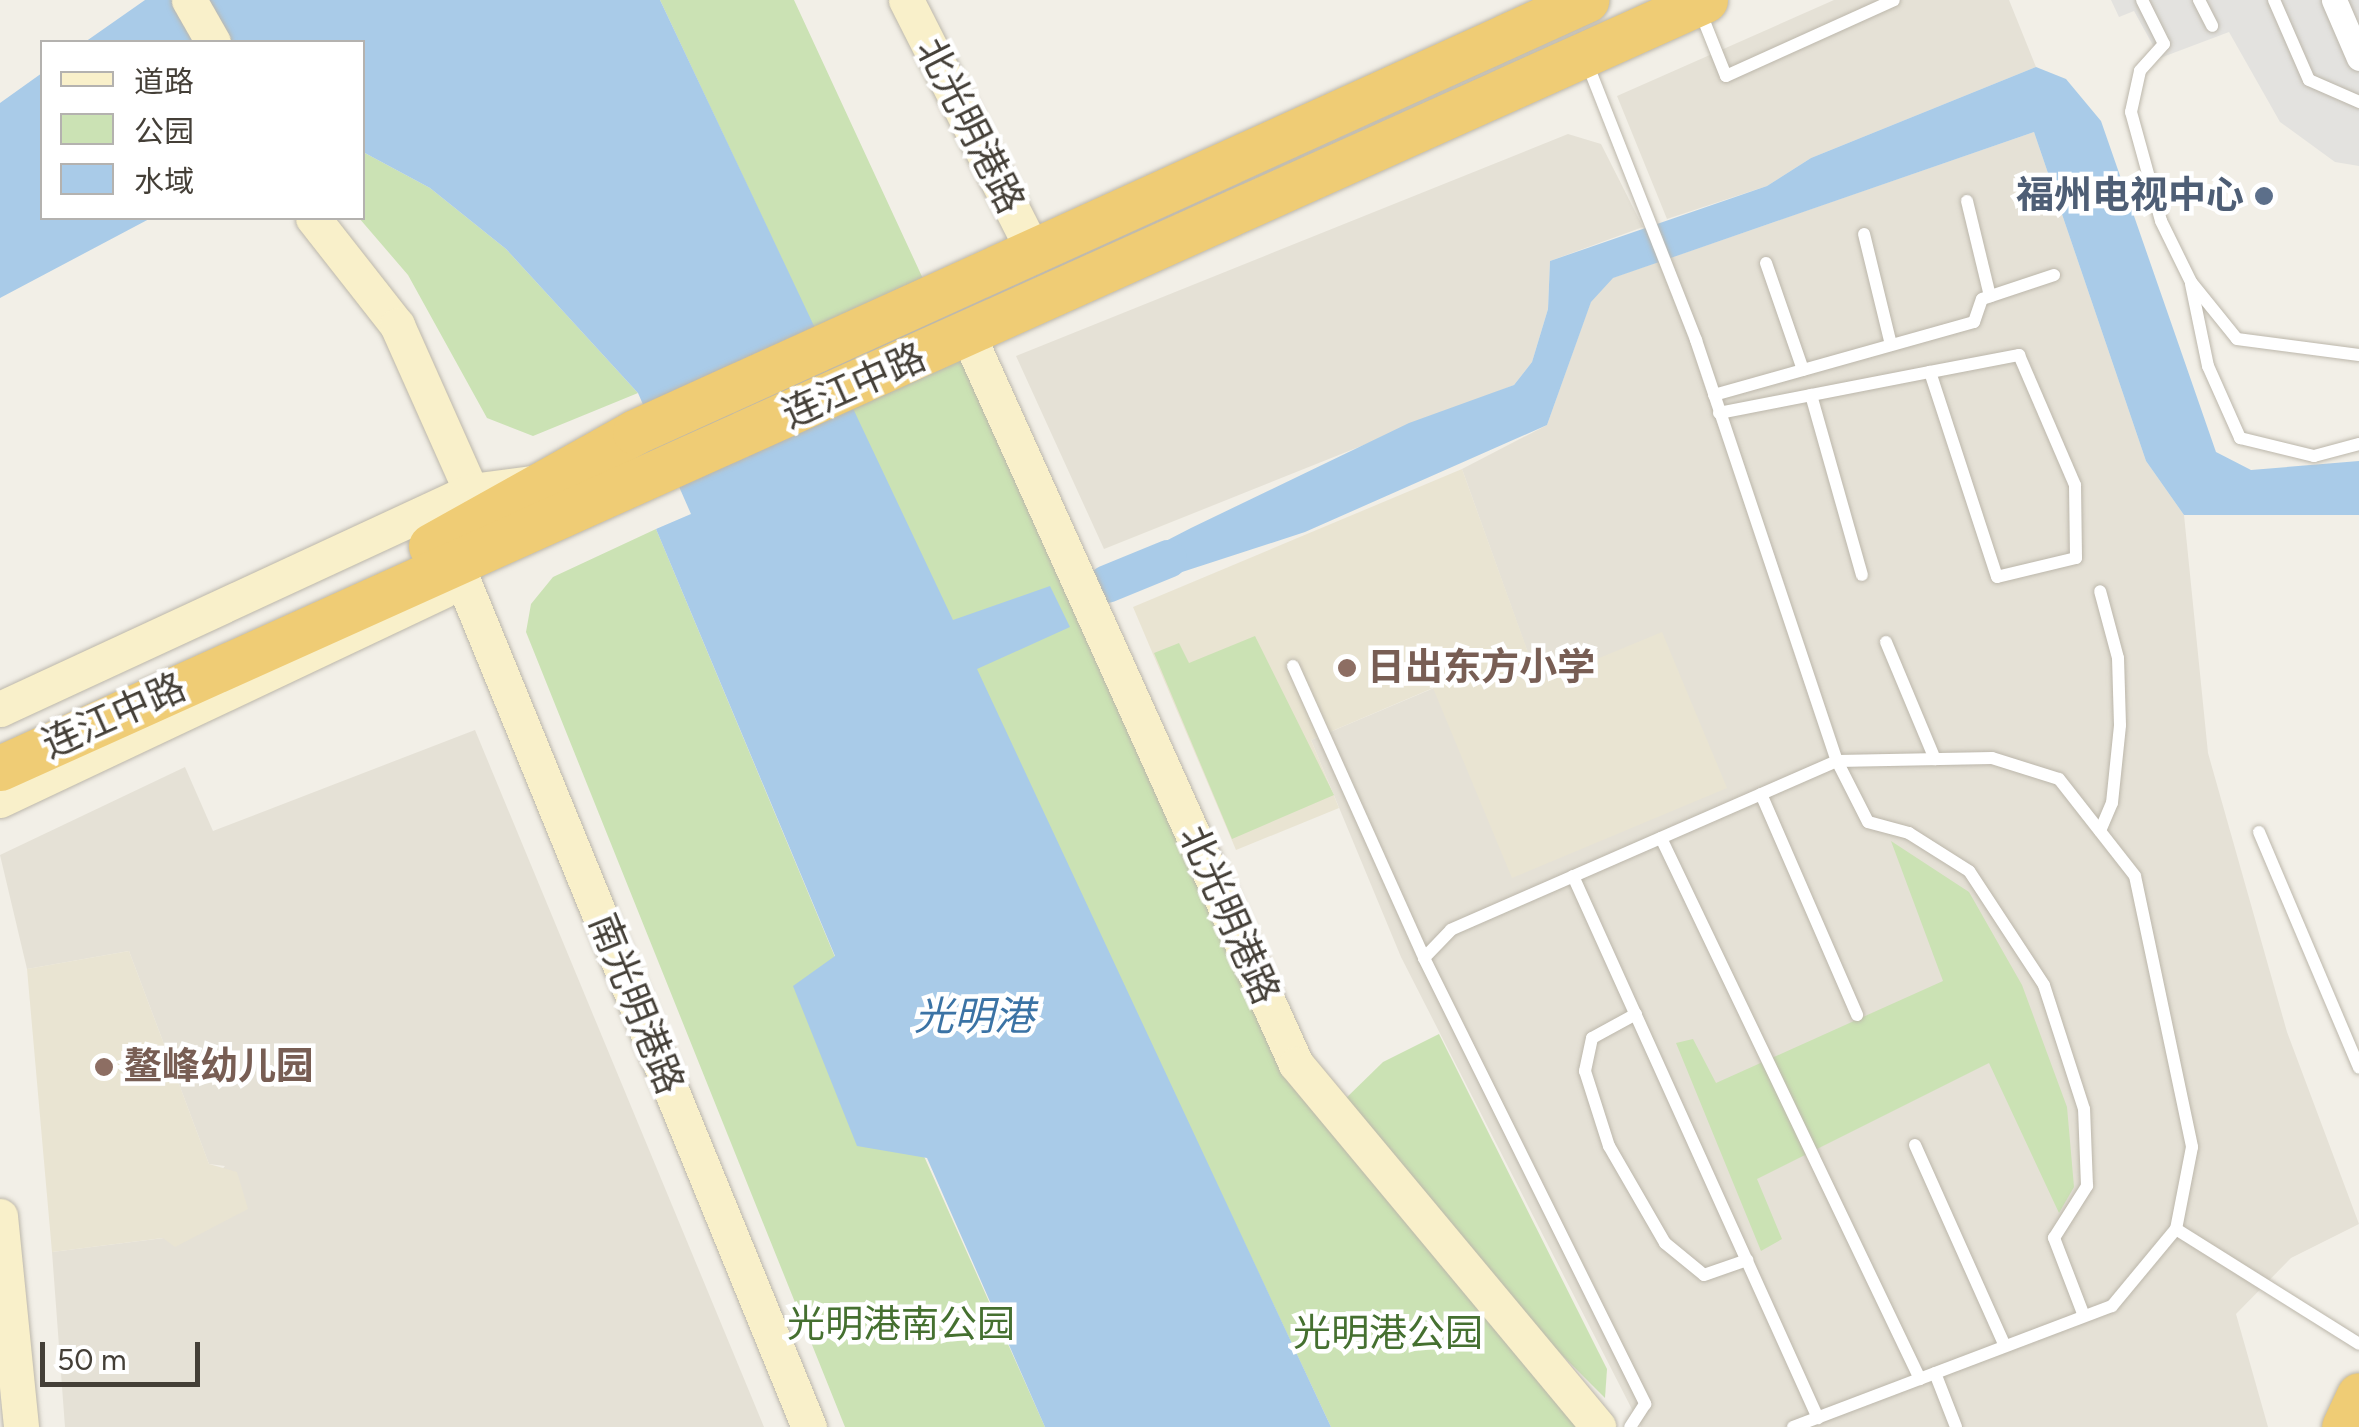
<!DOCTYPE html>
<meta charset="utf-8">
<style>
body{margin:0}
#map{position:relative;width:2359px;height:1427px;overflow:hidden;background:#f2efe7;font-family:Figtree,"Noto Sans SC",sans-serif}
div>[style]{position:absolute}
.residential>*{inset:0;background:#e5e1d6}
.education>*{inset:0;background:#e9e4d2}
.green>*{inset:0;background:#cbe2b4}
.parking>*{inset:0;background:#e3e2df}
.water>*{inset:0;background:#a9cbe8}
.river>*{height:38px;margin:-19px;padding:0 19px;transform-origin:19px;border-radius:19px;background:#a9cbe8}
.roads{filter:drop-shadow(0 0 2px #bcb7ab) drop-shadow(0 0 2px #bcb7ab)}
.lane>*{height:12px;margin:-6px;padding:0 6px;transform-origin:6px;border-radius:6px;background:#fff}
.street>*{height:25px;margin:-12.5px;padding:0 12.5px;transform-origin:12.5px;border-radius:12.5px;background:#fff}
.secondary>*{height:35px;margin:-17.5px;padding:0 17.5px;transform-origin:17.5px;border-radius:17.5px;background:#f9f0ca}
.highway>*{height:45px;margin:-22.5px;padding:0 22.5px;transform-origin:22.5px;border-radius:22.5px;background:#efcc75}
.dots>*{width:28px;height:28px;translate:-50% -50%;box-sizing:border-box;border:5px solid #fff;border-radius:50%}
span{translate:-50% -50%;white-space:nowrap;text-align:center;line-height:1.15;-webkit-text-stroke:9px #fff;paint-order:stroke}
.street-label{font-size:38px;color:#443f37}
.service-label{font-size:38px;color:#4e5e75;font-weight:700}
.right{translate:-100% -50%;text-align:right}
.education-label{font-size:38px;color:#785e54;font-weight:700}
.left{translate:0 -50%;text-align:left}
.park-label{font-size:38px;color:#457030}
.water-label{font-size:40px;color:#3b73a5;font-style:italic}
.legend{position:absolute;left:40px;top:40px;width:325px;height:180px;box-sizing:border-box;background:#fff;border:2px solid #b4b2af;margin:0;padding:12px 18px;list-style:none;font-size:30px;color:#443f37}
.legend li{display:flex;align-items:center;gap:20px;height:50px}
.legend b{width:50px;border:2px solid #b4b2af}
.scale{position:absolute;left:40px;top:1342px;width:160px;height:45px;box-sizing:border-box;border:5px solid #443f37;border-top:0;padding-left:12px;font-size:30px;line-height:35px;white-space:nowrap;color:#443f37;-webkit-text-stroke:8px #fff;paint-order:stroke}
</style>
<div id="map">
<div class="residential">
<i style="clip-path:polygon(1834px 0,2009px 0,2036px 67px,1811px 158px,1767px 186px,1667px 219px,1617px 96px)"></i>
<i style="clip-path:polygon(2034px 132px,2146px 461px,2184px 515px,2208px 753px,2287px 1032px,2359px 1224px,2291px 1258px,2236px 1314px,2268px 1427px,1641px 1427px,1401px 957px,1311px 740px,1434px 688px,1539px 684px,1462px 469px,1547px 425px,1591px 301px,1612px 278px)"></i>
<i style="clip-path:polygon(1568px 134px,1601px 144px,1643px 227px,1550px 261px,1548px 309px,1532px 362px,1514px 385px,1104px 549px,1016px 356px)"></i>
<i style="clip-path:polygon(475px 730px,764px 1427px,65px 1427px,52px 1252px,164px 1238px,225px 1166px,209px 1164px,129px 951px,27px 969px,0 855px,185px 767px,213px 831px)"></i>
</div>
<div class="education">
<i style="clip-path:polygon(1462px 469px,1539px 683px,1662px 632px,1727px 788px,1512px 878px,1433px 688px,1311px 740px,1339px 808px,1236px 850px,1133px 607px)"></i>
<i style="clip-path:polygon(129px 951px,209px 1164px,237px 1172px,248px 1209px,175px 1247px,163px 1238px,52px 1252px,27px 969px)"></i>
</div>
<div class="green">
<i style="clip-path:polygon(660px 0,794px 0,1292px 1076px,1584px 1427px,1331px 1427px)"></i>
<i style="clip-path:polygon(363px 152px,430px 188px,506px 249px,638px 393px,533px 436px,487px 418px,408px 275px,359px 218px)"></i>
<i style="clip-path:polygon(656px 529px,835px 957px,1045px 1427px,845px 1427px,526px 632px,531px 604px,553px 577px)"></i>
<i style="clip-path:polygon(1255px 636px,1334px 795px,1232px 839px,1154px 653px,1179px 643px,1189px 663px)"></i>
<i style="clip-path:polygon(1891px 841px,1969px 892px,2022px 985px,2067px 1107px,2074px 1187px,2059px 1213px,1989px 1063px,1757px 1179px,1782px 1239px,1761px 1251px,1676px 1043px,1693px 1039px,1716px 1083px,1943px 981px)"></i>
<i style="clip-path:polygon(1439px 1034px,1607px 1369px,1605px 1398px,1502px 1295px,1341px 1103px,1383px 1062px)"></i>
</div>
<div class="parking">
<i style="clip-path:polygon(2111px 0,2359px 0,2359px 166px,2335px 162px,2280px 122px,2229px 32px,2160px 58px,2134px 11px,2119px 17px)"></i>
</div>
<div class="water">
<i style="clip-path:polygon(145px 0,660px 0,953px 620px,1050px 586px,1070px 627px,977px 669px,1331px 1427px,1045px 1427px,927px 1158px,857px 1146px,793px 986px,835px 956px,656px 529px,691px 514px,638px 393px,506px 249px,430px 188px,363px 152px,362px 42px,85px 42px)"></i>
<i style="clip-path:polygon(2036px 67px,2066px 79px,2101px 121px,2216px 452px,2251px 470px,2359px 461px,2359px 515px,2184px 515px,2146px 461px,2034px 132px,1613px 278px,1591px 302px,1547px 425px,1305px 532px,1139px 586px,1121px 578px,1127px 561px,1191px 528px,1409px 423px,1514px 385px,1532px 362px,1548px 309px,1550px 261px,1767px 186px,1811px 158px)"></i>
<i style="clip-path:polygon(42px 73px,42px 218px,151px 218px,0 298px,0 103px)"></i>
</div>
<div class="river">
<i style="left:1107px;top:584px;width:66px;rotate:-22.3deg"></i>
</div>
<div class="roads">
<div class="lane">
<i style="left:2142px;top:0;width:49px;rotate:63.4deg"></i>
<i style="left:2164px;top:44px;width:36px;rotate:132deg"></i>
<i style="left:2140px;top:71px;width:42px;rotate:102.4deg"></i>
<i style="left:2131px;top:112px;width:113px;rotate:74.6deg"></i>
<i style="left:2161px;top:221px;width:68px;rotate:63.8deg"></i>
<i style="left:2191px;top:282px;width:73px;rotate:51.1deg"></i>
<i style="left:2237px;top:339px;width:123px;rotate:7.5deg"></i>
<i style="left:2199px;top:0;width:29px;rotate:63deg"></i>
<i style="left:2274px;top:0;width:87px;rotate:66.4deg"></i>
<i style="left:2309px;top:80px;width:55px;rotate:23.7deg"></i>
<i style="left:1700px;top:11px;width:70px;rotate:68.2deg"></i>
<i style="left:1726px;top:76px;width:184px;rotate:-24.3deg"></i>
<i style="left:1587px;top:63px;width:298px;rotate:68.5deg"></i>
<i style="left:1696px;top:340px;width:444px;rotate:71.5deg"></i>
<i style="left:1837px;top:761px;width:421px;rotate:156.4deg"></i>
<i style="left:1451px;top:930px;width:39px;rotate:134deg"></i>
<i style="left:1424px;top:958px;width:498px;rotate:63.6deg"></i>
<i style="left:1645px;top:1404px;width:27px;rotate:123deg"></i>
<i style="left:1967px;top:201px;width:98px;rotate:76.4deg"></i>
<i style="left:1864px;top:234px;width:114px;rotate:76.3deg"></i>
<i style="left:1766px;top:263px;width:113px;rotate:70.9deg"></i>
<i style="left:2191px;top:284px;width:84px;rotate:78.3deg"></i>
<i style="left:2208px;top:366px;width:79px;rotate:66deg"></i>
<i style="left:2240px;top:438px;width:76px;rotate:13.7deg"></i>
<i style="left:2314px;top:456px;width:47px;rotate:-14.9deg"></i>
<i style="left:1714px;top:395px;width:270px;rotate:-15.7deg"></i>
<i style="left:1974px;top:322px;width:24px;rotate:-71deg"></i>
<i style="left:1982px;top:299px;width:76px;rotate:-18.4deg"></i>
<i style="left:1811px;top:395px;width:187px;rotate:74.2deg"></i>
<i style="left:1719px;top:413px;width:215px;rotate:-11deg"></i>
<i style="left:1930px;top:372px;width:91px;rotate:-10.8deg"></i>
<i style="left:2019px;top:355px;width:142px;rotate:66.7deg"></i>
<i style="left:2075px;top:485px;width:73px;rotate:89.2deg"></i>
<i style="left:2076px;top:558px;width:81px;rotate:166.5deg"></i>
<i style="left:1997px;top:577px;width:216px;rotate:-108.1deg"></i>
<i style="left:1886px;top:642px;width:127px;rotate:67.3deg"></i>
<i style="left:1293px;top:666px;width:320px;rotate:65.8deg"></i>
<i style="left:1761px;top:794px;width:241px;rotate:66.5deg"></i>
<i style="left:2100px;top:831px;width:30px;rotate:-67deg"></i>
<i style="left:2112px;top:803px;width:78px;rotate:-84.1deg"></i>
<i style="left:2120px;top:725px;width:67px;rotate:-91.7deg"></i>
<i style="left:2118px;top:658px;width:69px;rotate:-105deg"></i>
<i style="left:2259px;top:832px;width:256px;rotate:67deg"></i>
<i style="left:1661px;top:838px;width:600px;rotate:64.42deg"></i>
<i style="left:1573px;top:876px;width:595px;rotate:65.68deg"></i>
<i style="left:1636px;top:1014px;width:50px;rotate:151.4deg"></i>
<i style="left:1592px;top:1038px;width:34px;rotate:102deg"></i>
<i style="left:1585px;top:1071px;width:79px;rotate:72.3deg"></i>
<i style="left:1609px;top:1146px;width:112px;rotate:60deg"></i>
<i style="left:1665px;top:1243px;width:50px;rotate:39.4deg"></i>
<i style="left:1704px;top:1275px;width:46px;rotate:-19.2deg"></i>
<i style="left:1915px;top:1145px;width:220px;rotate:65.9deg"></i>
<i style="left:2084px;top:1316px;width:84px;rotate:-111deg"></i>
<i style="left:2054px;top:1238px;width:62px;rotate:-57.6deg"></i>
<i style="left:2087px;top:1186px;width:77px;rotate:-92.2deg"></i>
<i style="left:2084px;top:1109px;width:130px;rotate:-107.9deg"></i>
<i style="left:2044px;top:985px;width:136px;rotate:-123.3deg"></i>
<i style="left:1969px;top:871px;width:71px;rotate:-147.7deg"></i>
<i style="left:1909px;top:833px;width:42px;rotate:-165deg"></i>
<i style="left:1868px;top:822px;width:68px;rotate:-116.9deg"></i>
<i style="left:1837px;top:761px;width:155px;rotate:-1.1deg"></i>
<i style="left:1992px;top:758px;width:70px;rotate:17.4deg"></i>
<i style="left:2059px;top:779px;width:123px;rotate:51.9deg"></i>
<i style="left:2135px;top:876px;width:277px;rotate:78.1deg"></i>
<i style="left:2192px;top:1147px;width:84px;rotate:101deg"></i>
<i style="left:2176px;top:1229px;width:216px;rotate:32.1deg"></i>
<i style="left:1935px;top:1373px;width:58px;rotate:68.7deg"></i>
<i style="left:1793px;top:1427px;width:341px;rotate:-20.8deg"></i>
<i style="left:2112px;top:1306px;width:100px;rotate:-50.3deg"></i>
</div>
<div class="street">
<i style="left:2334px;top:0;width:63px;rotate:66.7deg"></i>
</div>
<div class="secondary">
<i style="left:189px;top:0;width:48px;rotate:60.3deg"></i>
<i style="left:906px;top:0;width:283px;rotate:63.1deg"></i>
<i style="left:313px;top:218px;width:136px;rotate:51.9deg"></i>
<i style="left:397px;top:325px;width:182px;rotate:66deg"></i>
<i style="left:968px;top:335px;width:799px;rotate:65.78deg"></i>
<i style="left:1296px;top:1064px;width:472px;rotate:50.2deg"></i>
<i style="left:463px;top:581px;width:914px;rotate:67.76deg"></i>
<i style="left:0;top:709px;width:519px;rotate:-24.84deg"></i>
<i style="left:471px;top:491px;width:63px;rotate:-7.4deg"></i>
<i style="left:0;top:800px;width:489px;rotate:-25.3deg"></i>
<i style="left:0;top:1216px;width:212px;rotate:84.3deg"></i>
</div>
<div class="highway">
<i style="left:431px;top:546px;width:234px;rotate:-29.2deg"></i>
<i style="left:635px;top:432px;width:1045px;rotate:-24.43deg"></i>
<i style="left:0;top:768px;width:1870px;rotate:-24.25deg"></i>
<i style="left:2344px;top:1427px;width:35px;rotate:-65deg"></i>
</div>
</div>
<div class="dots">
<i style="left:2264px;top:196px;background:#5c6f8a"></i>
<i style="left:1347px;top:668px;background:#8d6e63"></i>
<i style="left:104px;top:1067px;background:#8d6e63"></i>
</div>
<div class="street-label">
<span style="left:970px;top:126px;rotate:63deg">北光明港路</span>
<span style="left:854px;top:386px;rotate:-24deg">连江中路</span>
<span style="left:114px;top:716px;rotate:-24deg">连江中路</span>
<span style="left:1229px;top:915px;rotate:66deg">北光明港路</span>
<span style="left:636px;top:1004px;rotate:68deg">南光明港路</span>
</div>
<div class="service-label">
<span class="right" style="left:2244px;top:196px">福州电视中心</span>
</div>
<div class="education-label">
<span class="left" style="left:1367px;top:668px">日出东方小学</span>
<span class="left" style="left:124px;top:1067px">鳌峰幼儿园</span>
</div>
<div class="park-label">
<span style="left:901px;top:1325px">光明港南公园</span>
<span style="left:1388px;top:1334px">光明港公园</span>
</div>
<div class="water-label">
<span style="left:974px;top:1016px">光明港</span>
</div>
<ul class="legend">
<li><b style="height:12px;background:#f9f0ca"></b>道路</li>
<li><b style="height:28px;background:#cbe2b4"></b>公园</li>
<li><b style="height:28px;background:#a9cbe8"></b>水域</li>
</ul>
<div class="scale">50 m</div>
</div>
